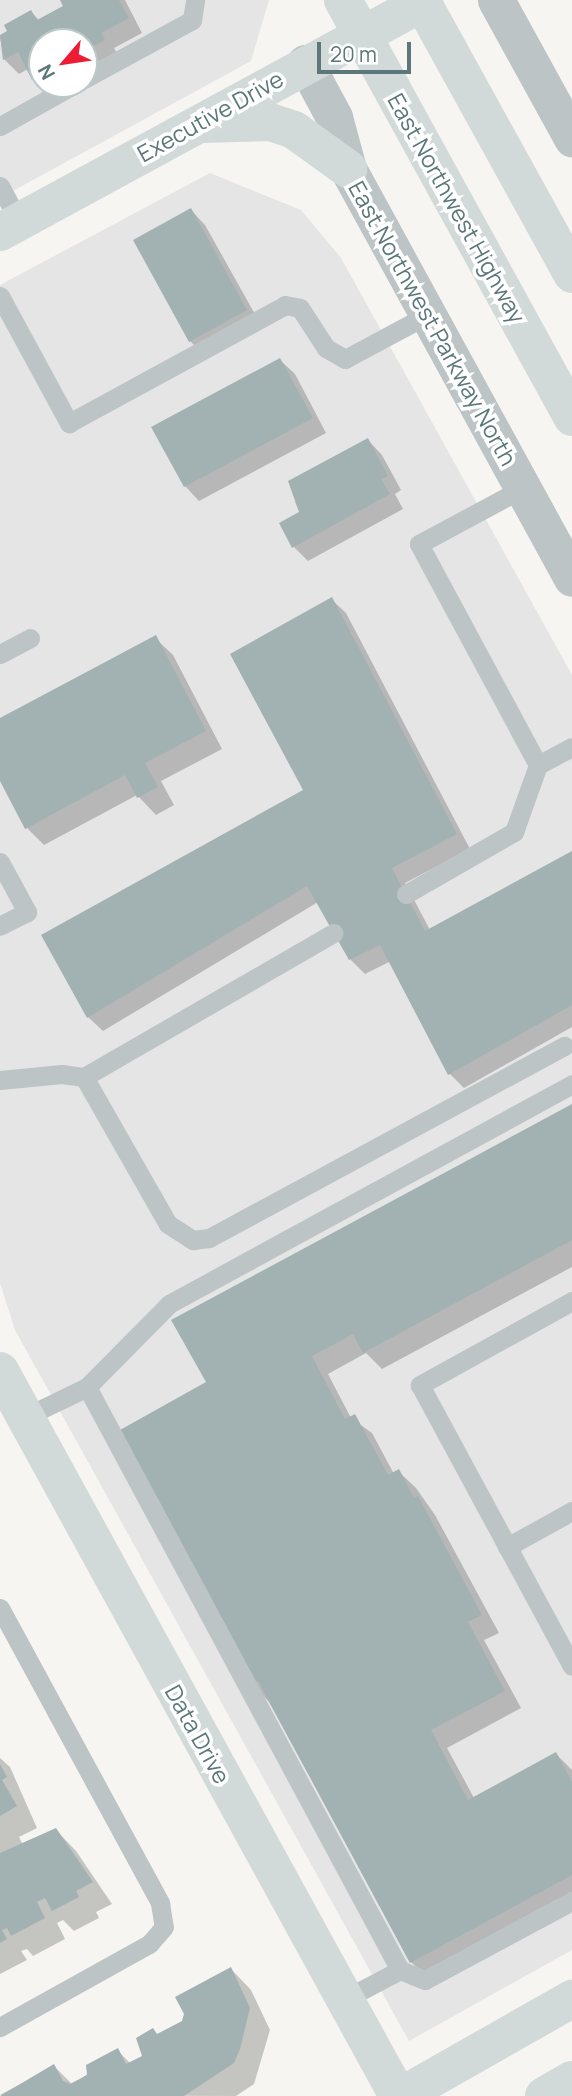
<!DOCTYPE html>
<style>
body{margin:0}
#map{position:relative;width:572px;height:2096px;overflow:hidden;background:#f6f5f2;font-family:Manrope,sans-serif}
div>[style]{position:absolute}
.built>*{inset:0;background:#e4e5e4}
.shadow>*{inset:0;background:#0003}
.building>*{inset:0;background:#a2b2b3}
.lane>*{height:19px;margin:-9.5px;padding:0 9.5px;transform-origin:9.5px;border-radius:9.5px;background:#bcc4c5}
.street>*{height:37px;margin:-18.5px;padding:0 18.5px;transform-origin:18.5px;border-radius:18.5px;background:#bcc4c5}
.secondary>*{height:38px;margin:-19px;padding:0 19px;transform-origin:19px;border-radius:19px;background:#d1d9d9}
.primary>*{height:38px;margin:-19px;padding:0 19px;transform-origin:19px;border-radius:19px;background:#d1d9d9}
span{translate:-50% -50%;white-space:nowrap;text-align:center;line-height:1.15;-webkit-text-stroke:7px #fff;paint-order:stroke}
.street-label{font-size:23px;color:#5b7779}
.north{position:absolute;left:28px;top:28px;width:70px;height:70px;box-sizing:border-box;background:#fff;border:2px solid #bdc9c9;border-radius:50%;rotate:241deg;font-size:19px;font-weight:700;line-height:28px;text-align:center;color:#5b7779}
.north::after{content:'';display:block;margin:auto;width:24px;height:32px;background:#ec1c34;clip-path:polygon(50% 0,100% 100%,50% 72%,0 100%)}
.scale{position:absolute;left:317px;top:42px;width:94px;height:32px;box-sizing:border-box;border:4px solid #5b7779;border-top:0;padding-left:9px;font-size:21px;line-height:24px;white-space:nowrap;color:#5b7779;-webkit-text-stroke:5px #fff;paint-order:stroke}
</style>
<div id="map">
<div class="built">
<i style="clip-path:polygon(evenodd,0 0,269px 0,251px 61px,0 198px,0 0,42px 42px,84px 42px,84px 84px,42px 84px,42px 42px)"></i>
<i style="clip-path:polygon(210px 173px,301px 210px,341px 258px,572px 675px,572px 1950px,409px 2041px,15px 1330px,0 1283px,0 285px)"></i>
</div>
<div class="shadow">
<i style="clip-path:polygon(62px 0,125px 0,142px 33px,114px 48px,118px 55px,84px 73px,84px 42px,42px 42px,42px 84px,63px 84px,48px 94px,28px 69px,19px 74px,4px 59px,0 37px,31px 12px,39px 20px,65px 6px)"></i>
<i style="clip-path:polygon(191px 210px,205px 225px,261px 325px,205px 356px,190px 341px,135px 241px)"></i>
<i style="clip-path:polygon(280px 360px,295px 374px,326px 433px,199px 501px,185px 486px)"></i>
<i style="clip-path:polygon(368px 440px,382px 455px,401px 490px,395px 494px,403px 509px,308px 561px,293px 546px,301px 513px,295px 502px)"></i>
<i style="clip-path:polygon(331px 599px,346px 613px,470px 849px,405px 883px,430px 930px,572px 853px,572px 1027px,464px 1088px,449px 1073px,391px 961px,365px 974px,350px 959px,318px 902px,103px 1031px,88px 1017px,306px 791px)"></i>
<i style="clip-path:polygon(155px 638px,173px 655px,222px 749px,161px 781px,174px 805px,156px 815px,137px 795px,44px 845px,27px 828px,0 778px,0 723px)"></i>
<i style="clip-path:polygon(572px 1106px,572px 1267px,382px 1369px,366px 1353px,328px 1374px,351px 1418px,372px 1433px,394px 1474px,398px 1471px,416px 1488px,435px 1515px,499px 1633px,484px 1640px,521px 1708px,447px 1748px,474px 1798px,556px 1754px,572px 1770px,572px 1902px,429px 1979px,411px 1962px,269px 1702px,252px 1684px,209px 1383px)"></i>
<i style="clip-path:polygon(0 1758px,10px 1767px,37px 1828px,19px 1837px,22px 1843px,56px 1830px,76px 1851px,112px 1904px,96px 1912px,99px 1918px,74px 1931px,63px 1920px,57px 1923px,65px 1939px,33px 1956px,27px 1949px,21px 1951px,27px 1960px,0 1974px)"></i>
<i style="clip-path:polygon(231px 1969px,251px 1990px,270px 2030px,254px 2084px,236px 2096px,0 2095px,54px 2066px,73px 2085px,118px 2051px,131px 2064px,144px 2056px,158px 2035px,183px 2022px)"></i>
</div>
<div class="building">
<i style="clip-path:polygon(60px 0,119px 0,129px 18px,101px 33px,105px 40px,84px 51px,84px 42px,42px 42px,42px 82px,39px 77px,32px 80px,18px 52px,3px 60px,0 35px,7px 31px,4px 25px,31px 10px,37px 20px,63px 6px)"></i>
<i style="clip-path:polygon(191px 208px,247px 310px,189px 342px,133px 240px)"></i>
<i style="clip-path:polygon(280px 358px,313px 418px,184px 487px,151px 427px)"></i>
<i style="clip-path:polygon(368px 438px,388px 476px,381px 479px,390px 494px,292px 548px,279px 523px,299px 512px,288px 481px)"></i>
<i style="clip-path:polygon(332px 597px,457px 834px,392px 868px,425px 931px,572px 851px,572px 1005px,448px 1075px,380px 945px,349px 960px,307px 886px,87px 1018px,41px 935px,303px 790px,230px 654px)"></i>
<i style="clip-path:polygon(156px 635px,206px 731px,145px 763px,158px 787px,137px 798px,125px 775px,25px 829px,0 781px,0 718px)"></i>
<i style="clip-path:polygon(572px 1104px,572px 1240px,363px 1353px,353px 1334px,312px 1356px,345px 1419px,355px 1414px,388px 1475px,399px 1469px,414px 1498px,418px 1496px,482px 1615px,468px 1622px,505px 1691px,431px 1730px,468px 1800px,556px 1752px,572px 1782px,572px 1875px,410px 1963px,258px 1681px,251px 1685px,120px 1430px,206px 1382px,171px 1320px)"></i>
<i style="clip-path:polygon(0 1764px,7px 1777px,2px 1780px,17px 1806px,0 1816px)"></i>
<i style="clip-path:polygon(56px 1828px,93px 1882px,76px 1891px,79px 1897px,52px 1911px,45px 1898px,37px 1902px,45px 1918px,11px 1936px,7px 1928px,2px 1930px,7px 1939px,0 1943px,0 1853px)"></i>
<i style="clip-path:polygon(231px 1967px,250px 2008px,240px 2049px,234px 2063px,184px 2096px,0 2096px,54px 2064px,63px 2081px,70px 2084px,87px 2075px,86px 2065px,118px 2048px,126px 2064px,142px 2056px,136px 2038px,153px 2028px,157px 2034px,182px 2021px,184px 2014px,175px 1997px)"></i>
</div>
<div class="lane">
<i style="left:84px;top:79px;width:123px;rotate:-28.6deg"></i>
<i style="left:192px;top:20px;width:20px;rotate:-81deg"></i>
<i style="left:0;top:126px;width:86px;rotate:-29.2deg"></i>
<i style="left:0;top:186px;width:40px;rotate:62deg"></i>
<i style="left:0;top:296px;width:145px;rotate:61.5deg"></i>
<i style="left:69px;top:423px;width:246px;rotate:-28.6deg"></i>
<i style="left:285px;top:305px;width:15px;rotate:11deg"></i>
<i style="left:300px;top:308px;width:48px;rotate:57deg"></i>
<i style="left:326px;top:348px;width:22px;rotate:30deg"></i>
<i style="left:345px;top:359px;width:95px;rotate:-28.2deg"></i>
<i style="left:523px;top:488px;width:118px;rotate:151.7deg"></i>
<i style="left:419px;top:544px;width:251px;rotate:61.7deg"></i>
<i style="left:538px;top:765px;width:38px;rotate:-28deg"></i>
<i style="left:0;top:654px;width:34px;rotate:-28deg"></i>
<i style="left:0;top:862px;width:57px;rotate:61.6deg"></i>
<i style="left:27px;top:912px;width:30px;rotate:153deg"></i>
<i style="left:406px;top:894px;width:125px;rotate:-29.9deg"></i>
<i style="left:514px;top:832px;width:71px;rotate:-70.3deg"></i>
<i style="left:84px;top:1077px;width:288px;rotate:-30deg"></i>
<i style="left:0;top:1080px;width:62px;rotate:-5.5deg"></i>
<i style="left:62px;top:1074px;width:22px;rotate:8deg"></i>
<i style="left:84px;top:1077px;width:169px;rotate:60.3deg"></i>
<i style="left:168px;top:1224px;width:30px;rotate:33deg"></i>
<i style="left:193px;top:1240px;width:16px;rotate:-7deg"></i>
<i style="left:209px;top:1238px;width:404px;rotate:-28.4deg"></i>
<i style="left:572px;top:1301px;width:174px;rotate:151.1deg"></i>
<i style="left:420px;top:1385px;width:319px;rotate:61.6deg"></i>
<i style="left:87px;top:1387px;width:117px;rotate:-45.3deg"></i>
<i style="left:169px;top:1304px;width:459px;rotate:-28.6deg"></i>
<i style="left:23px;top:1418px;width:71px;rotate:-25.8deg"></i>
<i style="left:87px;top:1387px;width:662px;rotate:61.77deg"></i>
<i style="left:507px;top:1547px;width:74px;rotate:-29deg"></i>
<i style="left:0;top:1608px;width:336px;rotate:61.5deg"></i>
<i style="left:160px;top:1903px;width:24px;rotate:81deg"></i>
<i style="left:164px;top:1927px;width:23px;rotate:131deg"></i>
<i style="left:149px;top:1944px;width:171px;rotate:150.9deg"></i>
<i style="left:345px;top:1999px;width:62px;rotate:-27.8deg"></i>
<i style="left:400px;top:1970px;width:27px;rotate:22deg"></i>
<i style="left:425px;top:1980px;width:167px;rotate:-28.3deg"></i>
</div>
<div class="street">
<i style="left:496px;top:0;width:158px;rotate:61.2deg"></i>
<i style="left:305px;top:63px;width:61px;rotate:61.8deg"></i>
<i style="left:334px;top:117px;width:54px;rotate:74.9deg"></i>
<i style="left:348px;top:169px;width:466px;rotate:61.3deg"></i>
</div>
<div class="secondary">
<i style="left:202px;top:124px;width:68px;rotate:-1.7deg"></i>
<i style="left:270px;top:122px;width:25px;rotate:18deg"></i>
<i style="left:294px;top:130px;width:67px;rotate:35.8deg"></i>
<i style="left:0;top:232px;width:480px;rotate:-28.5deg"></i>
<i style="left:0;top:1371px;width:827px;rotate:61.23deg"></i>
<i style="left:401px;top:2096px;width:197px;rotate:-29.6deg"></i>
<i style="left:544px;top:2096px;width:32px;rotate:-30deg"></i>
</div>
<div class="primary">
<i style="left:343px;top:0;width:476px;rotate:61.2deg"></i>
<i style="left:421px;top:0;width:313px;rotate:61.1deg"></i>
</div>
<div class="street-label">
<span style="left:210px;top:116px;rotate:-29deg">Executive Drive</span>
<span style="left:457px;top:208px;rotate:61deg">East Northwest Highway</span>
<span style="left:433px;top:323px;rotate:61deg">East Northwest Parkway North</span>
<span style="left:198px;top:1734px;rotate:61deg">Data Drive</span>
</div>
<div class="north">N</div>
<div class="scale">20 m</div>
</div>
